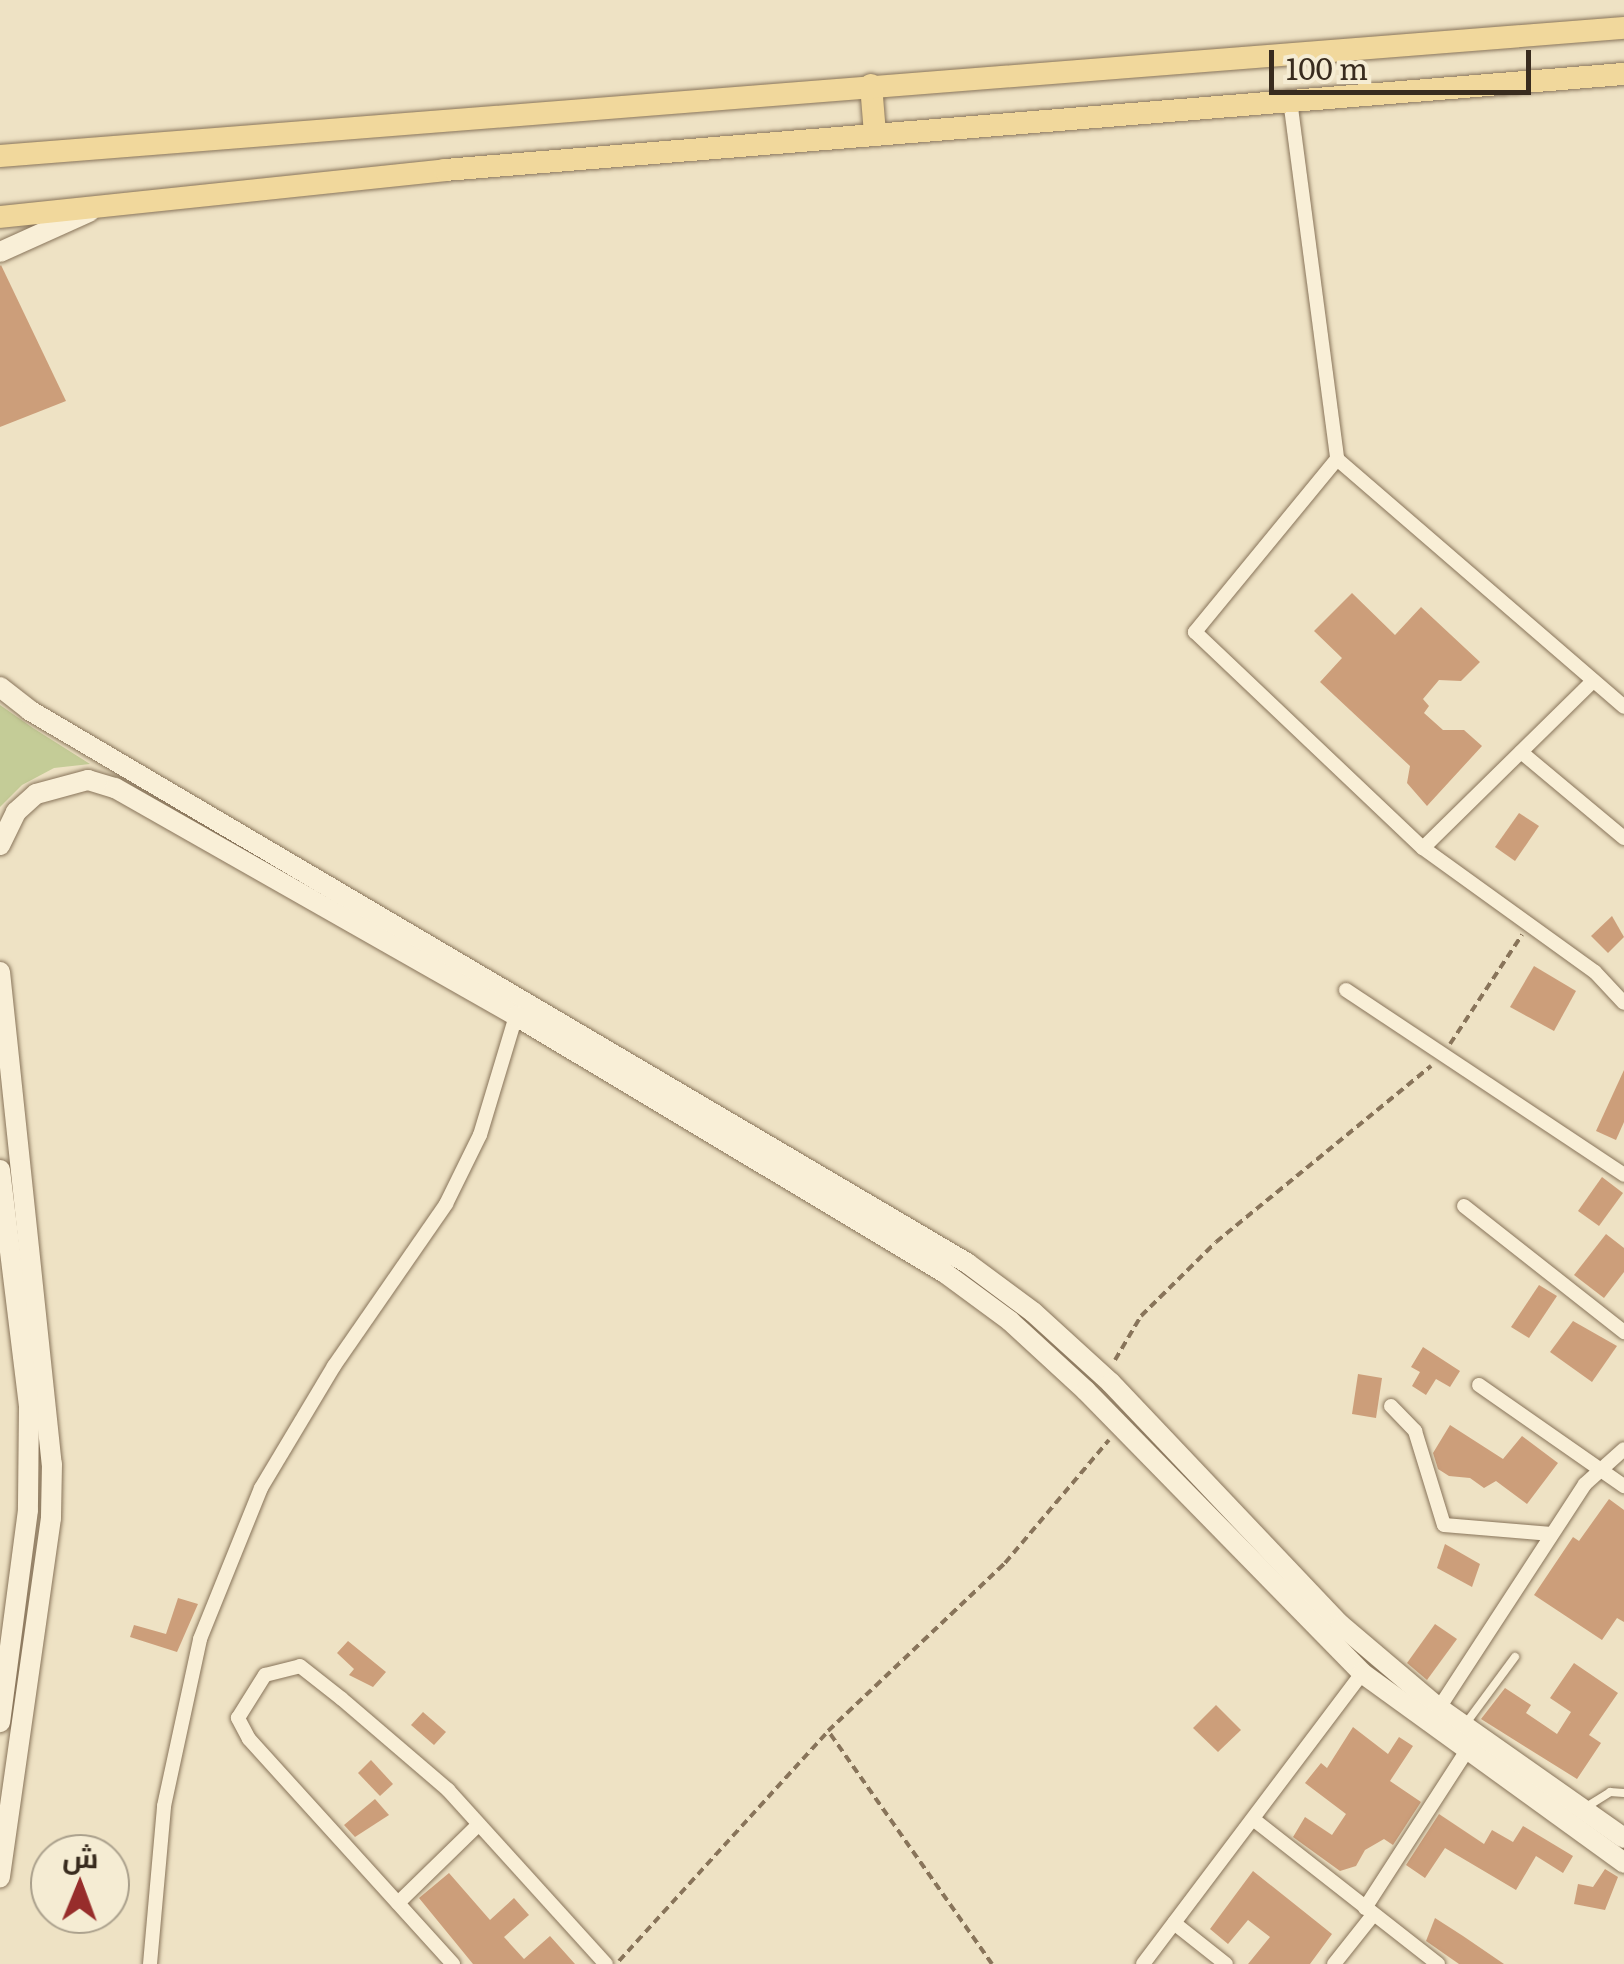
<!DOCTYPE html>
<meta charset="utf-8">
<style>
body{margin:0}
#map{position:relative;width:1624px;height:1964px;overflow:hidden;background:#eee2c4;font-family:Literata,Cairo,serif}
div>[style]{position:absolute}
.green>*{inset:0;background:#c4cc97}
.building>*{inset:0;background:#cc9e7a}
.path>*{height:4px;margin-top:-2px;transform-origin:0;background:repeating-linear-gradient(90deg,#88745a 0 8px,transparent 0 13px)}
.roads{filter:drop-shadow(0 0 2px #88745a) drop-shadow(0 0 2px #88745a)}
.lane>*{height:8px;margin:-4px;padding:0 4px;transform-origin:4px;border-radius:4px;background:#f9efd7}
.street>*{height:14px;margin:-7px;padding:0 7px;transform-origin:7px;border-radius:7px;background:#f9efd7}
.secondary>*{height:20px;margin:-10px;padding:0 10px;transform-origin:10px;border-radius:10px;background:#f9efd7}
.primary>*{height:22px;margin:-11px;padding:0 11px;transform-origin:11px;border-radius:11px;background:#f1d89c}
span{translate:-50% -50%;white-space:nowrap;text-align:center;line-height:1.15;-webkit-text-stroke:9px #f5ecd3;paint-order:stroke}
.north{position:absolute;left:30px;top:1834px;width:100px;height:100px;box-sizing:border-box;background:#f5ecd3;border:2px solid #a99f8b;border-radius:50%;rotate:1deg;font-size:28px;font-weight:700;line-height:40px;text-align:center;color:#382b1e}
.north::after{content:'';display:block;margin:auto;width:35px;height:45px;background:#972d2b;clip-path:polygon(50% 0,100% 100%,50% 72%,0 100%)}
.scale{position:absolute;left:1269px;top:50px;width:262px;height:45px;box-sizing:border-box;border:5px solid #382b1e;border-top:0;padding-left:12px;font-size:30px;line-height:35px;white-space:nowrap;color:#382b1e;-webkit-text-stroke:8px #f5ecd3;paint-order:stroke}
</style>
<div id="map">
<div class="green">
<i style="clip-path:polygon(0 705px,33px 728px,90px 764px,54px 768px,22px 785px,0 807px)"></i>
</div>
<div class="building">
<i style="clip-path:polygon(1px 265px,66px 401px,0 427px,0 266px)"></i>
<i style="clip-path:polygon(1352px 593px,1395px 635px,1421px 607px,1480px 662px,1461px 681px,1439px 680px,1423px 699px,1429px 706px,1424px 713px,1443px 730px,1464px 730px,1482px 746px,1427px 806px,1407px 783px,1410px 766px,1320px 682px,1342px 658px,1314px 631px)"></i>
<i style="clip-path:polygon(1519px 813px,1539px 826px,1515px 861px,1495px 847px)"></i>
<i style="clip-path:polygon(1612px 916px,1624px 937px,1608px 953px,1591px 936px)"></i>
<i style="clip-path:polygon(1534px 966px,1576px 991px,1554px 1031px,1510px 1007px)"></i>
<i style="clip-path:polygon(1624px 1070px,1624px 1122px,1616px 1140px,1596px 1131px)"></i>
<i style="clip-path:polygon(1602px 1177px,1623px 1193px,1599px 1226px,1578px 1211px)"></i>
<i style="clip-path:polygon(1606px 1234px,1624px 1248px,1624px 1272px,1604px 1298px,1574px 1275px)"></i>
<i style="clip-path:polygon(1539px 1285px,1557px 1296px,1529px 1338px,1511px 1327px)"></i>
<i style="clip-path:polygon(1573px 1321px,1617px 1346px,1592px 1382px,1550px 1352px)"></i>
<i style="clip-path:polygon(1423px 1347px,1460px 1371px,1450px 1387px,1436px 1379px,1426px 1395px,1412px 1386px,1420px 1372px,1411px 1367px)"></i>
<i style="clip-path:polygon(1358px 1374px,1382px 1378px,1376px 1418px,1352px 1414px)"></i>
<i style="clip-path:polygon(1450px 1425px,1503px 1459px,1522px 1436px,1558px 1463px,1527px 1504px,1496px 1481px,1484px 1488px,1470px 1478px,1449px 1476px,1438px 1469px,1433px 1453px)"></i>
<i style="clip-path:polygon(1609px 1499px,1624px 1510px,1624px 1622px,1617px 1618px,1602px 1640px,1534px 1595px,1573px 1537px,1579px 1541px)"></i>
<i style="clip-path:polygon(1445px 1544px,1480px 1564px,1472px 1587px,1437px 1568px)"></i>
<i style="clip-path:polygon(178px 1598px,198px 1604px,177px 1652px,130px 1637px,134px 1625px,166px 1634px)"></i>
<i style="clip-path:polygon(1435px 1624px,1457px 1639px,1427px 1680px,1407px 1663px)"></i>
<i style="clip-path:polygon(348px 1641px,386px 1672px,373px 1687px,349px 1675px,354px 1669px,337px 1653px)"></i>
<i style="clip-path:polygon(1574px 1663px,1618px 1693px,1589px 1735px,1601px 1743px,1577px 1779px,1481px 1719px,1505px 1688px,1531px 1705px,1526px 1713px,1557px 1734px,1571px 1712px,1550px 1698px)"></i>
<i style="clip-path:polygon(1216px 1705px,1241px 1730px,1218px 1752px,1193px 1728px)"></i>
<i style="clip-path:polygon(423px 1712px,446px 1732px,434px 1745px,411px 1725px)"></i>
<i style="clip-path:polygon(1353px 1727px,1388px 1754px,1399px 1737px,1413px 1746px,1390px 1781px,1421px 1802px,1393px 1845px,1384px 1839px,1365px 1850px,1356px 1866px,1340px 1871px,1293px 1837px,1305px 1817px,1332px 1835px,1346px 1814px,1305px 1783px,1321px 1763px,1327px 1768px)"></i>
<i style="clip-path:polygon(371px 1760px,393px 1784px,380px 1796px,358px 1773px)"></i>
<i style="clip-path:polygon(375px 1799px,389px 1815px,355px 1837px,344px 1825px)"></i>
<i style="clip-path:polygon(1439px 1814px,1484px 1844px,1492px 1830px,1513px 1842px,1523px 1826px,1573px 1856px,1563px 1873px,1536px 1856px,1516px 1890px,1445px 1848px,1425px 1878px,1406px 1865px)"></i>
<i style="clip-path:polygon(1605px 1869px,1618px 1877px,1605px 1910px,1574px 1904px,1578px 1884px,1593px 1887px)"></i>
<i style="clip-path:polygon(1253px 1871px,1332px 1934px,1310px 1964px,1248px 1964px,1270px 1937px,1248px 1920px,1228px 1944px,1210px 1929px)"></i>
<i style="clip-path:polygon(449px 1873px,490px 1920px,514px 1898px,529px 1915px,504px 1937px,524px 1959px,550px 1936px,575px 1964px,473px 1964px,419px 1898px)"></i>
<i style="clip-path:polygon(1435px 1918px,1463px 1936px,1504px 1964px,1459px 1964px,1426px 1941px)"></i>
</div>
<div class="path">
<i style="left:1450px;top:1044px;width:131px;rotate:-56.6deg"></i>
<i style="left:1115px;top:1360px;width:51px;rotate:-59.4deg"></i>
<i style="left:1141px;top:1316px;width:105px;rotate:-44.6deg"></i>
<i style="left:1216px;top:1242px;width:278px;rotate:-39.3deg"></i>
<i style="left:619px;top:1961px;width:311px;rotate:-47.7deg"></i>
<i style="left:992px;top:1964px;width:285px;rotate:-125.1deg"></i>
<i style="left:828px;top:1731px;width:244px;rotate:-43.5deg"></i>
<i style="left:1005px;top:1563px;width:161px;rotate:-49.8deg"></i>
</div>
<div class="roads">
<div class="lane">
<i style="left:1467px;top:1722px;width:81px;rotate:-53.6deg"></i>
<i style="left:1583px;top:1809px;width:32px;rotate:-32deg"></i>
<i style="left:1610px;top:1792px;width:14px;rotate:4deg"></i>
</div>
<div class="street">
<i style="left:1290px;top:100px;width:362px;rotate:82.5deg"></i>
<i style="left:1337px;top:459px;width:379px;rotate:40.8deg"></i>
<i style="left:1337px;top:459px;width:224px;rotate:129.4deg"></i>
<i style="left:1195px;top:632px;width:314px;rotate:43.5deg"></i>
<i style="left:1423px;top:848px;width:212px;rotate:35.8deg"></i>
<i style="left:1595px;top:972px;width:42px;rotate:46.9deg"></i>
<i style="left:1521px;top:752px;width:134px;rotate:39.9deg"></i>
<i style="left:1423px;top:848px;width:238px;rotate:-44.5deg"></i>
<i style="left:1346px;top:990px;width:334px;rotate:33.6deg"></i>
<i style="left:1464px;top:1206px;width:204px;rotate:38.2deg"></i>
<i style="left:1479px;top:1385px;width:177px;rotate:34.9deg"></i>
<i style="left:1391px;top:1406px;width:35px;rotate:46deg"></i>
<i style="left:1415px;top:1431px;width:98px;rotate:72.9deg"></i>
<i style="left:1444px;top:1525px;width:108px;rotate:4.8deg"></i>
<i style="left:1439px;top:1708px;width:267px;rotate:-56.9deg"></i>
<i style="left:1585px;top:1484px;width:52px;rotate:-41.9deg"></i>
<i style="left:1253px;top:1819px;width:235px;rotate:38.1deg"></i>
<i style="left:398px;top:1903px;width:110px;rotate:-44.3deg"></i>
<i style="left:1365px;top:1908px;width:186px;rotate:-57.1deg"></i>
<i style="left:1174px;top:1923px;width:66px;rotate:38.3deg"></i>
<i style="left:150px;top:1964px;width:159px;rotate:-84.9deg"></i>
<i style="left:164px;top:1806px;width:171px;rotate:-77.8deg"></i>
<i style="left:200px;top:1639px;width:163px;rotate:-68deg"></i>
<i style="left:261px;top:1488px;width:142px;rotate:-59.1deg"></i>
<i style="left:334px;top:1366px;width:197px;rotate:-55.3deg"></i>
<i style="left:446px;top:1204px;width:77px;rotate:-63.8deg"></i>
<i style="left:480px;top:1135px;width:124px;rotate:-73.2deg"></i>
<i style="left:453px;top:1964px;width:304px;rotate:-132.2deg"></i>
<i style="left:249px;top:1739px;width:24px;rotate:-118deg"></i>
<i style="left:238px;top:1718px;width:51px;rotate:-57.9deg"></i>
<i style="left:265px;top:1675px;width:36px;rotate:-14deg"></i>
<i style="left:300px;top:1666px;width:53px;rotate:38.2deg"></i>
<i style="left:342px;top:1699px;width:140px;rotate:40.6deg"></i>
<i style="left:448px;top:1790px;width:235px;rotate:47.8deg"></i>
<i style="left:1143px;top:1964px;width:364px;rotate:-53deg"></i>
<i style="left:1334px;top:1964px;width:63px;rotate:-51.5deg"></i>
</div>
<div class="secondary">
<i style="left:0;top:252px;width:98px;rotate:-24.2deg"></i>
<i style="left:0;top:687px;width:37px;rotate:38deg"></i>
<i style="left:29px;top:710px;width:1089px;rotate:30.52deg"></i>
<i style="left:967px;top:1263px;width:82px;rotate:36.6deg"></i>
<i style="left:1033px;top:1312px;width:105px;rotate:42.3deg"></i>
<i style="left:1111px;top:1383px;width:334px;rotate:46.5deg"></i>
<i style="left:1341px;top:1625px;width:128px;rotate:40.3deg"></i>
<i style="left:1439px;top:1708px;width:226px;rotate:35.1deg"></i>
<i style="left:0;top:845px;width:37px;rotate:-64deg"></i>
<i style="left:16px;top:812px;width:27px;rotate:-42deg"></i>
<i style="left:36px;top:794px;width:54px;rotate:-15.1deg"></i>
<i style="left:88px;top:780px;width:28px;rotate:17deg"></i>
<i style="left:115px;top:788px;width:461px;rotate:29.6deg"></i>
<i style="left:516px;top:1016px;width:500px;rotate:30.92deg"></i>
<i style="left:945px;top:1273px;width:81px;rotate:36.4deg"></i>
<i style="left:1010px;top:1321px;width:103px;rotate:42.6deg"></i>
<i style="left:1086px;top:1391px;width:395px;rotate:45.6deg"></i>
<i style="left:1362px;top:1673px;width:324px;rotate:35.9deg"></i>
<i style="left:0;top:972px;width:495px;rotate:84deg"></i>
<i style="left:52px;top:1464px;width:54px;rotate:91.1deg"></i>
<i style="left:51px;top:1518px;width:363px;rotate:98.1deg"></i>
<i style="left:0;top:1170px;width:239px;rotate:83deg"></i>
<i style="left:29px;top:1407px;width:103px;rotate:90.6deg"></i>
<i style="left:28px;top:1510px;width:214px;rotate:97.5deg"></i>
</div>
<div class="primary">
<i style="left:871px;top:85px;width:49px;rotate:85.3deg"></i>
<i style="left:0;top:156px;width:1629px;rotate:-4.51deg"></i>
<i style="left:0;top:217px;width:447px;rotate:-6deg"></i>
<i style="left:445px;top:170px;width:1183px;rotate:-4.66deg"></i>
</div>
</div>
<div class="north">ش</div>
<div class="scale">100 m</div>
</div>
